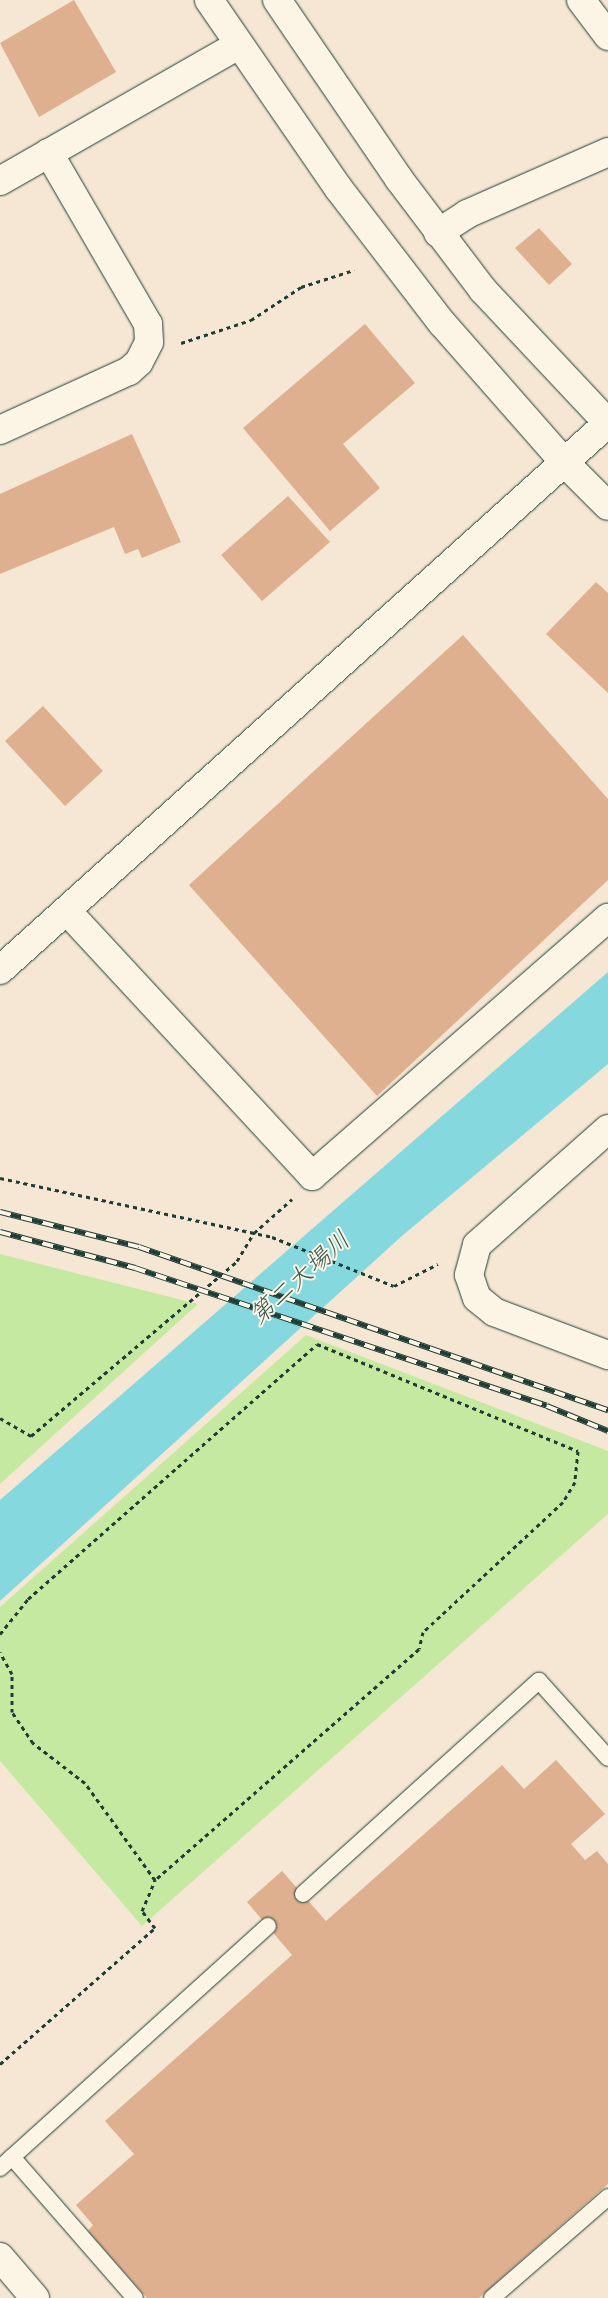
<!DOCTYPE html>
<meta charset="utf-8">
<style>
body{margin:0}
#map{position:relative;width:608px;height:2298px;overflow:hidden;background:#f6e7d4;font-family:Caveat,"Klee One",sans-serif}
div>[style]{position:absolute}
.green>*{inset:0;background:#c6e9a2}
.water>*{inset:0;background:#86d8df}
.building>*{inset:0;background:#deb08f}
.path>*{height:3px;margin-top:-1.5px;transform-origin:0;background:repeating-linear-gradient(90deg,#1f3d34 0 4px,transparent 0 8px)}
.roads{filter:drop-shadow(0 0 1px #1f3d34) drop-shadow(0 0 1px #1f3d34)}
.lane>*{height:16px;margin:-8px;padding:0 8px;transform-origin:8px;border-radius:8px;background:#fcf5e5}
.street>*{height:28px;margin:-14px;padding:0 14px;transform-origin:14px;border-radius:14px;background:#fcf5e5}
.secondary>*{height:28px;margin:-14px;padding:0 14px;transform-origin:14px;border-radius:14px;background:#fcf5e5}
.rail>*{height:5.5px;margin-top:-2.75px;transform-origin:0;background:repeating-linear-gradient(90deg,#fcf5e5 0 11px,#1f3d34 0 22px);box-sizing:border-box;border-block:1px solid #1f3d34}
span{translate:-50% -50%;white-space:nowrap;text-align:center;line-height:1.15;-webkit-text-stroke:4px #fcf5e5;paint-order:stroke}
.water-label{font-size:25px;color:#345c56;font-style:italic}
</style>
<div id="map">
<div class="green">
<i style="clip-path:polygon(0 1254px,198px 1304px,0 1484px)"></i>
<i style="clip-path:polygon(306px 1335px,608px 1451px,608px 1514px,142px 1926px,0 1761px,0 1607px)"></i>
</div>
<div class="water">
<i style="clip-path:polygon(608px 972px,608px 1064px,403px 1235px,0 1601px,0 1500px)"></i>
</div>
<div class="building">
<i style="clip-path:polygon(74px 0,116px 72px,39px 117px,0 43px)"></i>
<i style="clip-path:polygon(539px 228px,572px 264px,549px 285px,515px 248px)"></i>
<i style="clip-path:polygon(365px 324px,415px 383px,343px 444px,380px 488px,330px 531px,243px 428px)"></i>
<i style="clip-path:polygon(132px 434px,181px 542px,142px 558px,138px 549px,125px 554px,114px 527px,0 574px,0 494px)"></i>
<i style="clip-path:polygon(288px 496px,330px 542px,262px 601px,221px 555px)"></i>
<i style="clip-path:polygon(596px 582px,608px 593px,608px 693px,546px 634px)"></i>
<i style="clip-path:polygon(463px 635px,608px 799px,608px 880px,377px 1096px,189px 885px)"></i>
<i style="clip-path:polygon(43px 706px,103px 771px,65px 806px,5px 741px)"></i>
<i style="clip-path:polygon(556px 1760px,605px 1814px,571px 1844px,585px 1860px,597px 1851px,608px 1864px,608px 2184px,479px 2298px,147px 2298px,88px 2231px,93px 2225px,76px 2205px,134px 2154px,105px 2121px,292px 1955px,247px 1902px,282px 1871px,326px 1921px,502px 1765px,524px 1789px)"></i>
</div>
<div class="path">
<i style="left:181px;top:343px;width:74px;rotate:-18.2deg"></i>
<i style="left:251px;top:320px;width:60px;rotate:-33.4deg"></i>
<i style="left:301px;top:287px;width:56px;rotate:-17.8deg"></i>
<i style="left:0;top:1178px;width:278px;rotate:12.2deg"></i>
<i style="left:272px;top:1237px;width:131px;rotate:21.9deg"></i>
<i style="left:394px;top:1286px;width:49px;rotate:-26.6deg"></i>
<i style="left:0;top:1418px;width:36px;rotate:30deg"></i>
<i style="left:31px;top:1436px;width:270px;rotate:-40.3deg"></i>
<i style="left:237px;top:1261px;width:33px;rotate:-59deg"></i>
<i style="left:254px;top:1233px;width:51px;rotate:-41.8deg"></i>
<i style="left:0;top:1634px;width:45px;rotate:-51.3deg"></i>
<i style="left:28px;top:1599px;width:385px;rotate:-41.4deg"></i>
<i style="left:317px;top:1344px;width:282px;rotate:22.3deg"></i>
<i style="left:578px;top:1451px;width:31px;rotate:96deg"></i>
<i style="left:575px;top:1482px;width:23px;rotate:121deg"></i>
<i style="left:563px;top:1502px;width:191px;rotate:137.1deg"></i>
<i style="left:423px;top:1632px;width:17px;rotate:103deg"></i>
<i style="left:419px;top:1649px;width:351px;rotate:138.8deg"></i>
<i style="left:155px;top:1880px;width:120px;rotate:-125.8deg"></i>
<i style="left:85px;top:1783px;width:66px;rotate:-142.4deg"></i>
<i style="left:33px;top:1743px;width:37px;rotate:-124deg"></i>
<i style="left:12px;top:1712px;width:38px;rotate:-90deg"></i>
<i style="left:12px;top:1674px;width:25px;rotate:-119deg"></i>
<i style="left:0;top:2064px;width:206px;rotate:-41.3deg"></i>
<i style="left:155px;top:1928px;width:21px;rotate:-127deg"></i>
<i style="left:142px;top:1911px;width:34px;rotate:-67deg"></i>
</div>
<div class="roads">
<div class="lane">
<i style="left:303px;top:1894px;width:318px;rotate:-42.1deg"></i>
<i style="left:539px;top:1681px;width:103px;rotate:48.1deg"></i>
<i style="left:12px;top:2157px;width:187px;rotate:48.9deg"></i>
<i style="left:0;top:2168px;width:361px;rotate:-42.1deg"></i>
<i style="left:492px;top:2298px;width:154px;rotate:-41deg"></i>
</div>
<div class="street">
<i style="left:581px;top:0;width:45px;rotate:53.1deg"></i>
<i style="left:0;top:181px;width:273px;rotate:-29.7deg"></i>
<i style="left:438px;top:233px;width:35px;rotate:-33deg"></i>
<i style="left:467px;top:214px;width:154px;rotate:-23.7deg"></i>
<i style="left:0;top:430px;width:142px;rotate:-24.6deg"></i>
<i style="left:129px;top:371px;width:13px;rotate:-42deg"></i>
<i style="left:139px;top:362px;width:22px;rotate:-63deg"></i>
<i style="left:149px;top:342px;width:18px;rotate:-93deg"></i>
<i style="left:148px;top:324px;width:198px;rotate:-120.1deg"></i>
<i style="left:67px;top:911px;width:361px;rotate:47.2deg"></i>
<i style="left:312px;top:1176px;width:393px;rotate:-41.1deg"></i>
<i style="left:608px;top:1129px;width:175px;rotate:138.5deg"></i>
<i style="left:477px;top:1245px;width:31px;rotate:105deg"></i>
<i style="left:469px;top:1275px;width:24px;rotate:71deg"></i>
<i style="left:477px;top:1298px;width:22px;rotate:39deg"></i>
<i style="left:494px;top:1312px;width:122px;rotate:20.7deg"></i>
<i style="left:0;top:2257px;width:54px;rotate:49.5deg"></i>
</div>
<div class="secondary">
<i style="left:209px;top:0;width:229px;rotate:55.5deg"></i>
<i style="left:339px;top:189px;width:169px;rotate:52.5deg"></i>
<i style="left:442px;top:323px;width:185px;rotate:48.7deg"></i>
<i style="left:564px;top:462px;width:62px;rotate:45deg"></i>
<i style="left:277px;top:0;width:217px;rotate:55.7deg"></i>
<i style="left:399px;top:179px;width:139px;rotate:52.9deg"></i>
<i style="left:483px;top:290px;width:183px;rotate:46.8deg"></i>
<i style="left:0;top:970px;width:818px;rotate:-41.98deg"></i>
</div>
</div>
<div class="rail">
<i style="left:0;top:1212px;width:143px;rotate:14.1deg"></i>
<i style="left:139px;top:1247px;width:497px;rotate:19.2deg"></i>
<i style="left:0;top:1232px;width:140px;rotate:14.9deg"></i>
<i style="left:135px;top:1268px;width:434px;rotate:18.5deg"></i>
<i style="left:547px;top:1406px;width:66px;rotate:22.3deg"></i>
</div>
<div class="water-label">
<span style="left:300px;top:1278px;rotate:-42deg">第二大場川</span>
</div>
</div>
